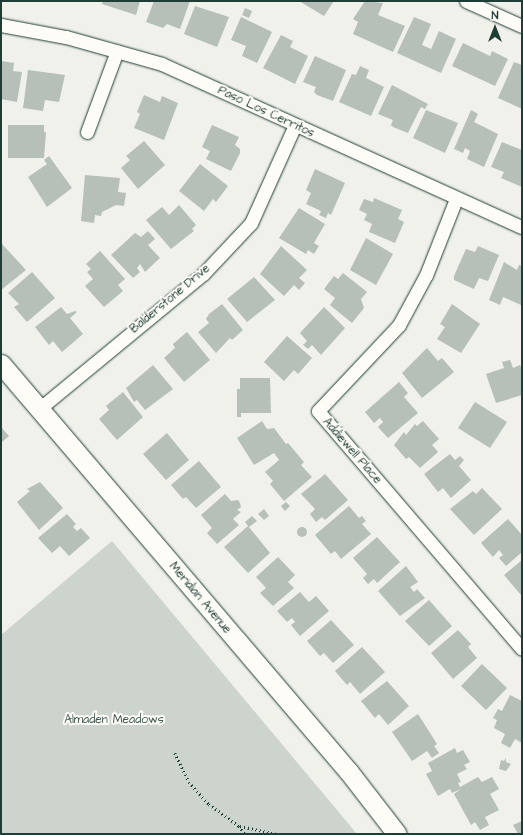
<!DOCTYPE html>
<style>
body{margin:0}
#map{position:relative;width:523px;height:835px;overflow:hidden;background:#f0f1eb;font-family:"Architects Daughter",sans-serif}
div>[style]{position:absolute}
.green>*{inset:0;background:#cdd3cd}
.building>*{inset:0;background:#b6bfb8}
.round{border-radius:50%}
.path>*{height:2.5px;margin-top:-1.25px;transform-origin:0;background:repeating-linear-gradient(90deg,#1f3d34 0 1px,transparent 0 4px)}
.roads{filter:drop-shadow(0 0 1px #1f3d34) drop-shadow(0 0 1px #1f3d34)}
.street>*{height:13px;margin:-6.5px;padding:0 6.5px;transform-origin:6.5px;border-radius:6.5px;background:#fdfcf7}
.secondary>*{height:19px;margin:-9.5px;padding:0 9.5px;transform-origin:9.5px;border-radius:9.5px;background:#fdfcf7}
span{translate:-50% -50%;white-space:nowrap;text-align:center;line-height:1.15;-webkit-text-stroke:4px #fdfcf7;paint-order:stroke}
.street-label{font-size:12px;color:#1f3d34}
.park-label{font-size:12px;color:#425b53}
.frame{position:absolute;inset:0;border:2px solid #1f3d34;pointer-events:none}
.north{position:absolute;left:475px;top:8px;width:40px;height:40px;-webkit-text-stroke:3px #fdfcf7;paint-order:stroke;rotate:0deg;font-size:11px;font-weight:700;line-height:16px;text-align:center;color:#1f3d34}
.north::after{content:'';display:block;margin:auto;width:14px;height:18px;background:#1f3d34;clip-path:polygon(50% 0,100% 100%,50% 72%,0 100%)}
</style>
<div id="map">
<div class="green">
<i style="clip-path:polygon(112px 541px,357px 834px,1px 834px,1px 635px)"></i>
</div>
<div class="building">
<i style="clip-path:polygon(103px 1px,140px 1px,136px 15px,102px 4px)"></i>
<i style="clip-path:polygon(154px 1px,190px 1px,180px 29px,167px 24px,163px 28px,146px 22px)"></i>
<i style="clip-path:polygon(299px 1px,334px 1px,324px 16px)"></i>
<i style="clip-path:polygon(365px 1px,383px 3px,378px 15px,405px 26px,393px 52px,353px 34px,358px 22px,353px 19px)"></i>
<i style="clip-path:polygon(195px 6px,229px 17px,217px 47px,184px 34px)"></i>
<i style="clip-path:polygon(245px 8px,252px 11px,249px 18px,242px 15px)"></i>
<i style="clip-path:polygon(241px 17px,272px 32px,257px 63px,242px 56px,246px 46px,231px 40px)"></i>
<i style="clip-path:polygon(414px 17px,431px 24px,422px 45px,431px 49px,439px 31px,456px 39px,441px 73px,397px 53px)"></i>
<i style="clip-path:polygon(281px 35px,293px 41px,290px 47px,308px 56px,295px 84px,263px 68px)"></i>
<i style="clip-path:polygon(463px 43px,490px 56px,492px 51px,508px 59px,495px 86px,452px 66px)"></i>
<i style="clip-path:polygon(315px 56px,346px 70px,333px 101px,317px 95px,314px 92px,316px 87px,303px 82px)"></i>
<i style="clip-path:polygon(1px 61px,14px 63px,13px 71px,22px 72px,17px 102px,1px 99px)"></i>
<i style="clip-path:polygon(514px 62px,522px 65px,522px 109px,498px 98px)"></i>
<i style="clip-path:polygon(360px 66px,369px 70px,366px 78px,384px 87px,371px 116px,339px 102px,352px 74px,356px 75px)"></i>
<i style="clip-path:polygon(28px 70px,65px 75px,59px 102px,45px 100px,43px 111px,23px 108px)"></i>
<i style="clip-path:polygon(392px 85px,428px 104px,425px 109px,421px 107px,408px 133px,393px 127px,391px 125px,393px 120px,378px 114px)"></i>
<i style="clip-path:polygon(144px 95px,160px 102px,162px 96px,178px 103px,164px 140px,134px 128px,140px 114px,137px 112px)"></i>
<i style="clip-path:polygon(426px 110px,458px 123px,445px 153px,413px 138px)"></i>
<i style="clip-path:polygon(471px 110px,478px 114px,474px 122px,498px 134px,484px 167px,467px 159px,470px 151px,465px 148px,463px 153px,454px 149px)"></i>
<i style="clip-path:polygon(8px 125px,44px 125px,44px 132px,46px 132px,44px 158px,8px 158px)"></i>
<i style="clip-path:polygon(212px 125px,239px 137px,235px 145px,240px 149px,240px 153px,231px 171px,206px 159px,210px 151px,202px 147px)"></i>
<i style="clip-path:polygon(144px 141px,165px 165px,138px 189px,121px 168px,130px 160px,126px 156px)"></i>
<i style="clip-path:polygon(502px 142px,522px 150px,522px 187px,501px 178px,504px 172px,491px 167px)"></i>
<i style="clip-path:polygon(49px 156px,72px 188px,47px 207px,28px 177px,47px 164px,44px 160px)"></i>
<i style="clip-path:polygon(200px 164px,228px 186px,216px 202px,213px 199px,204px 211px,179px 191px)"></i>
<i style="clip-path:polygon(315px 169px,345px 183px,331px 215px,328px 213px,326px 218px,319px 215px,321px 211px,306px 204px,311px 193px,306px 190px)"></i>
<i style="clip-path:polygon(85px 175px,120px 178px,118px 192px,126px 193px,124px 206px,116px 205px,102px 212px,101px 216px,95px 215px,94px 223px,81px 221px)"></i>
<i style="clip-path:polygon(374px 198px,402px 210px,398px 219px,404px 222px,395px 243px,369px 232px,372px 224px,364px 220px,367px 214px,359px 210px,364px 199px,373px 202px)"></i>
<i style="clip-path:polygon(179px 205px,196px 225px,192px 229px,194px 231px,171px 249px,146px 220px,162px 207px,169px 215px)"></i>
<i style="clip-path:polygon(299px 208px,325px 224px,314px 243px,319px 246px,314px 254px,308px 250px,306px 254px,279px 238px)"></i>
<i style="clip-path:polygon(148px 231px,155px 239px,148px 245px,160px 258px,145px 272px,140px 264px,137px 268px,140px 272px,133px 278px,111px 255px,135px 233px,141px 237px)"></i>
<i style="clip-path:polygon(366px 238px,393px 254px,376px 285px,350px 270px)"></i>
<i style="clip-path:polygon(2px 244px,26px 270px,1px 290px,1px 245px)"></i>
<i style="clip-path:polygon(281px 246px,307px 270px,299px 278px,305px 283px,299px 290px,294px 285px,284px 296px,260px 274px)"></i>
<i style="clip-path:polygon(478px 246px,499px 255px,488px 281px,479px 278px,474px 289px,454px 280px,454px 276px,466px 249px,475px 252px)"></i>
<i style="clip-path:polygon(100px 251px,125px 279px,118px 285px,123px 291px,104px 307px,85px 286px,93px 279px,87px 272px,91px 269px,86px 264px)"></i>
<i style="clip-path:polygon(504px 262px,517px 270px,519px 265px,522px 266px,521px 305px,503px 297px,500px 305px,489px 300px)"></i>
<i style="clip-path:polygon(32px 272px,55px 298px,27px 322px,14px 307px,19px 304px,8px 293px)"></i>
<i style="clip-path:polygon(343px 273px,367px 292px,361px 299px,364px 308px,352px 323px,330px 305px,335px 298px,324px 289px,334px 276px,338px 279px)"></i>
<i style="clip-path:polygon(254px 277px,275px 300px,247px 322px,227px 299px)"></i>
<i style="clip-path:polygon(222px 304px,243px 330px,232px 340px,230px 338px,216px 353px,198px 332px,209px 323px,206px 319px,209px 314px)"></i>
<i style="clip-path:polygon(452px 304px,480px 324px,461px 353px,437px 339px,445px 327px,440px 324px)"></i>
<i style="clip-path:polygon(61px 307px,67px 314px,75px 311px,77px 312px,70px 318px,83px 334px,62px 352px,53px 341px,49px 345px,35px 327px)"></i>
<i style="clip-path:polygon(324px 307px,345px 328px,321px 355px,312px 345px,308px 349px,303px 345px,307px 341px,300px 333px)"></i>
<i style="clip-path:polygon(187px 332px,210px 360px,184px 382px,164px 358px,175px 348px,173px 344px)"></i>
<i style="clip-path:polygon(287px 336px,312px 358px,298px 374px,294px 370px,284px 381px,264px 362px)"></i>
<i style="clip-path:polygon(427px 348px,438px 361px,442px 358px,454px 372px,422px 398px,402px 373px)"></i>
<i style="clip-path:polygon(510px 360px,513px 368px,520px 365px,522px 369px,522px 395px,496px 403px,486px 374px,504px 368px,502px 362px)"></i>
<i style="clip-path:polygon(153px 365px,173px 389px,145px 410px,137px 400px,134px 402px,126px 388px)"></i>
<i style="clip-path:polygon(240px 378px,270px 378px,271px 413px,241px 413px,241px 417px,237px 417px,237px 389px,240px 389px)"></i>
<i style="clip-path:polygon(399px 382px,408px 393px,404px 397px,418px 413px,388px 438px,378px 427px,383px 422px,380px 418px,374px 423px,365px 412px)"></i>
<i style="clip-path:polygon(123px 392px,143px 417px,117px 440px,99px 419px,109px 410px,106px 406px)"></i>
<i style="clip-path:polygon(475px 402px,507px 422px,490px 448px,458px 428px)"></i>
<i style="clip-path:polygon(262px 421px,267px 429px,274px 428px,286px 444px,288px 443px,304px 462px,301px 465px,312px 477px,284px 501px,270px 484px,273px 481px,265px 472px,279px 460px,274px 453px,254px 465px,237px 438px)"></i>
<i style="clip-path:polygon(423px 421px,439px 439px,432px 445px,438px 452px,420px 468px,409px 457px,406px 459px,394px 445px,404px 432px,406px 435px,415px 424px,417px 426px)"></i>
<i style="clip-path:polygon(1px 427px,9px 436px,1px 443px)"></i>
<i style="clip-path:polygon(167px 433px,189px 460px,166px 480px,143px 454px)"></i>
<i style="clip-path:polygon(450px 454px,455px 460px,460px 456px,464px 460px,459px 466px,471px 480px,451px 498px,443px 488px,438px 492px,424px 474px)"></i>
<i style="clip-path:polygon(199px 461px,221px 487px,196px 508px,186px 497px,183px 499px,171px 485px)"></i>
<i style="clip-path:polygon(325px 474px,348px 500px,325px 520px,322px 517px,316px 522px,310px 514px,315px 509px,301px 494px)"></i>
<i style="clip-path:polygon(40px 482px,63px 508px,39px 530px,17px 502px,30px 491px,27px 489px)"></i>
<i style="clip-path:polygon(482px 488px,502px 509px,474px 535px,450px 509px,473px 491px,476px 494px)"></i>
<i style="clip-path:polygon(225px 494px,231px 501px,238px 500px,240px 503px,241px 507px,237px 510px,241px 512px,233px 519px,239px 525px,217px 544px,207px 533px,212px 528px,201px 515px)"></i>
<i style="clip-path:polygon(286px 502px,290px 506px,285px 511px,281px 506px)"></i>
<i style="clip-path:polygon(349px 506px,359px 518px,362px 516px,366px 521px,362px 524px,371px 534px,341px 559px,335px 551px,331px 554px,315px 535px)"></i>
<i style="clip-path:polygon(264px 509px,269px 516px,264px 520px,258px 514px)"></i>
<i style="clip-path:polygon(67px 514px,76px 524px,73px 527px,77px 531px,81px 528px,90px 538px,69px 556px,60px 546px,52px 553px,38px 538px)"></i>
<i style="clip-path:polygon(252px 516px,257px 521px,249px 527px,270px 553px,248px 573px,224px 547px,248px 526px,245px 522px)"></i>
<i style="clip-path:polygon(508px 519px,522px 535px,522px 552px,506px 566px,499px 558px,503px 555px,499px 550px,493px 557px,481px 543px)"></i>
<i class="round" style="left:297px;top:527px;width:10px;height:10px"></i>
<i style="clip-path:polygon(377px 537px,400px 562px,377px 583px,374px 579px,368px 584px,363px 578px,367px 574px,353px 558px)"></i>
<i style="clip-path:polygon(278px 557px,295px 575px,288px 582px,294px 588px,273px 606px,260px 593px,266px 588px,256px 577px)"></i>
<i style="clip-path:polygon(522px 560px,522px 594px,521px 595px,504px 575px)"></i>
<i style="clip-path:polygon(406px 566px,418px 582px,410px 587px,414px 592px,417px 589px,425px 598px,400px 616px,378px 591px)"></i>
<i style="clip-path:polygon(300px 592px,309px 602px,316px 596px,329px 611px,300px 636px,291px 625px,295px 622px,292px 618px,287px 622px,277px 611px)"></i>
<i style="clip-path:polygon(429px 600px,452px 626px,429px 646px,405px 621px)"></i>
<i style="clip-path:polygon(331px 620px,354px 645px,333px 663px,324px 653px,320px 656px,307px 641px)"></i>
<i style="clip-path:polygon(458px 630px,471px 644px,468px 647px,477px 658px,453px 679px,431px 653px)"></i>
<i style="clip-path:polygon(362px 647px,385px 672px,360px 694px,350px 682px,347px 685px,335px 671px)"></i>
<i style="clip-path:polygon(482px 664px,507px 688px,486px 710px,461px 686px)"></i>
<i style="clip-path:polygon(387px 681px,409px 706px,388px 725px,379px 714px,375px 718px,361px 701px)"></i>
<i style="clip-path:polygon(510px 695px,522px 701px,522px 743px,515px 739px,510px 748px,501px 743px,505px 734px,494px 728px,497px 720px,493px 718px,498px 709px,502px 711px)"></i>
<i style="clip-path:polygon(418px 714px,437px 744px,434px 746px,439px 753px,432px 758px,427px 751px,412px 761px,392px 732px)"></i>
<i style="clip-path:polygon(455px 748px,457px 753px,463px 750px,470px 762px,464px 765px,467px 769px,457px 774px,461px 782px,458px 783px,460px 787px,478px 777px,482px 782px,492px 777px,499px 789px,490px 794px,499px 810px,485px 817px,489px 825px,480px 830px,475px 822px,471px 825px,454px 794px,461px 789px,452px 793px,450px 789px,438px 796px,426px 774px,432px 771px,428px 763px)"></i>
<i style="clip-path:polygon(506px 758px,506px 762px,511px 764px,506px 771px,499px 769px,501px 760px,504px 761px)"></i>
<i style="clip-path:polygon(522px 821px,522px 834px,518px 834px,513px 825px)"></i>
</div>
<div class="path">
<i style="left:175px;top:753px;width:32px;rotate:64deg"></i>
<i style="left:189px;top:782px;width:30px;rotate:48deg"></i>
<i style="left:209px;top:804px;width:37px;rotate:36deg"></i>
<i style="left:239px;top:826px;width:10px;rotate:53deg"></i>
<i style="left:240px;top:826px;width:39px;rotate:12deg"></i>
</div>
<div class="roads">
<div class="street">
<i style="left:466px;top:1px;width:61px;rotate:24.1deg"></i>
<i style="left:1px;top:25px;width:66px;rotate:10.5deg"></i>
<i style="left:66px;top:37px;width:100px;rotate:15.7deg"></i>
<i style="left:162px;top:64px;width:395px;rotate:24.4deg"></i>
<i style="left:87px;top:132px;width:86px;rotate:-69.7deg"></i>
<i style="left:456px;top:199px;width:82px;rotate:111.5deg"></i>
<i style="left:426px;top:275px;width:57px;rotate:118.4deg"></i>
<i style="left:399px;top:325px;width:118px;rotate:133.3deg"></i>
<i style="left:318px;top:411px;width:313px;rotate:49.4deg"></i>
<i style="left:39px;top:409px;width:212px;rotate:-39.5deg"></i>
<i style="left:203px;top:274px;width:70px;rotate:-46.7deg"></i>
<i style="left:251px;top:223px;width:107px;rotate:-65.8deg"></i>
</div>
<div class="secondary">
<i style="left:1px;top:364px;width:536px;rotate:49.54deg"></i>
<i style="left:349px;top:772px;width:78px;rotate:52.3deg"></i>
</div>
</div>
<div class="street-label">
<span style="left:266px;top:112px;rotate:25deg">Paso Los Cerritos</span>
<span style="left:170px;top:299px;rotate:-40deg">Balderstone Drive</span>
<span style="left:352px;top:451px;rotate:49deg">Addiewell Place</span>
<span style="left:200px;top:598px;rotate:50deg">Meridian Avenue</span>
</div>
<div class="park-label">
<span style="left:114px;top:720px">Almaden Meadows</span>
</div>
<div class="frame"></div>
<div class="north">N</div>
</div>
